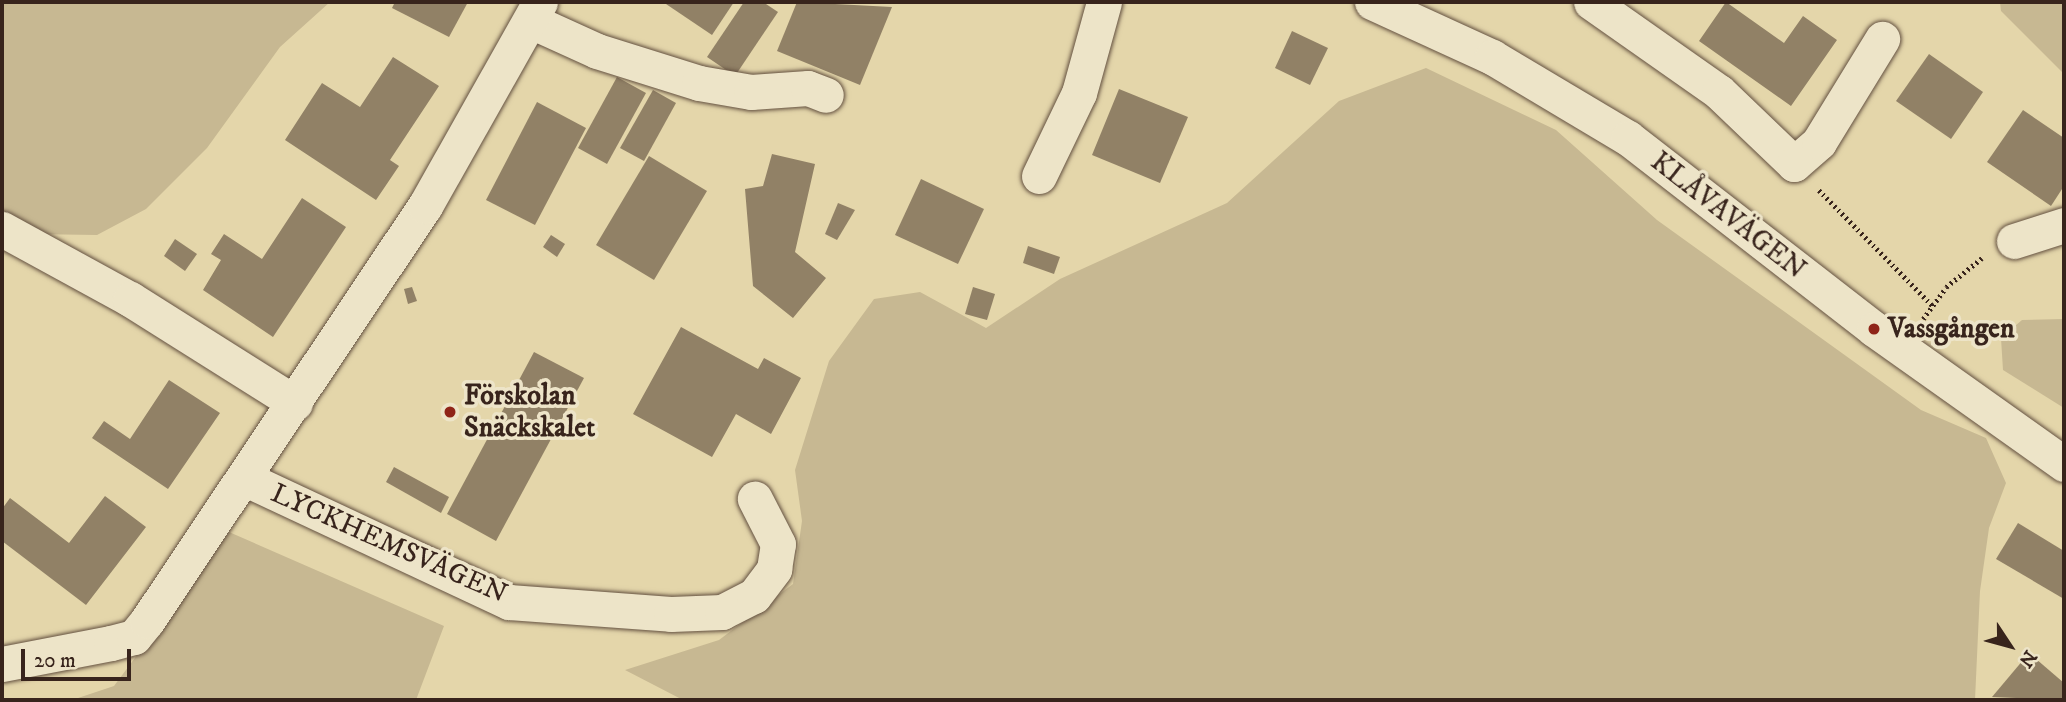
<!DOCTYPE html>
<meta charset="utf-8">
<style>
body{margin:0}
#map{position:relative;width:2066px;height:702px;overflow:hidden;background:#e4d6aa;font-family:"IM FELL DW Pica",serif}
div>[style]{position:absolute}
.green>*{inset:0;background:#c7b892}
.building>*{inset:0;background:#918166}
.path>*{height:4.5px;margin-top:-2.25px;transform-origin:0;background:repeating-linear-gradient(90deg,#38241c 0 2px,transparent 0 5.5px)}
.roads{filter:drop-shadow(0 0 2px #635040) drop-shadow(0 0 2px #635040)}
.minor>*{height:35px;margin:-17.5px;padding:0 17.5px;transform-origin:17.5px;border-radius:17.5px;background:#ede4c8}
.dots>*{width:19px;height:19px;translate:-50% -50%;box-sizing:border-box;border:4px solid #ede4c8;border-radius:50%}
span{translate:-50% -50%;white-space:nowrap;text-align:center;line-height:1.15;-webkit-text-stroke:7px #ede4c8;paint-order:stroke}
.street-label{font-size:28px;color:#38241c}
.poi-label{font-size:28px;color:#38241c;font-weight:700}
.left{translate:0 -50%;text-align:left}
.frame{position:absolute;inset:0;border:4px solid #38241c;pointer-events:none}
.north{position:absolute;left:1975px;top:611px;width:70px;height:70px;-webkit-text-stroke:5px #ede4c8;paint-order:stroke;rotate:126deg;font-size:19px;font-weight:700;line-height:28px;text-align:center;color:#38241c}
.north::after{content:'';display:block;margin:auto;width:24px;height:32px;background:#38241c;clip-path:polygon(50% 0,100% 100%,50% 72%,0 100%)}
.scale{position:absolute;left:21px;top:649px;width:110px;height:32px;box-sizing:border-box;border:4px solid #38241c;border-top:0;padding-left:9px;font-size:21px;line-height:24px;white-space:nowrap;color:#38241c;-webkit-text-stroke:5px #ede4c8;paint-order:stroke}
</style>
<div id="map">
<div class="green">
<i style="clip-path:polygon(2px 2px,330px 2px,280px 47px,207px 148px,146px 209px,97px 235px,29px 234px,2px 215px)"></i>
<i style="clip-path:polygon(2000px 2px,2064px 2px,2064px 74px,2001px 11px)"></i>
<i style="clip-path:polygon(1426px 68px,1556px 130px,1657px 220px,1921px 410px,1986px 438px,2006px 483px,1989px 528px,1980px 591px,1975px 700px,683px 700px,625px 670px,719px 640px,793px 584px,802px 521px,795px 470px,829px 361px,874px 299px,920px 292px,986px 328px,1060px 279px,1227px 203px,1339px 101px)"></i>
<i style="clip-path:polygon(2064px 319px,2064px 408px,2003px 370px,2001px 338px,2022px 320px)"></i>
<i style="clip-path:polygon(229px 532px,444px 626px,416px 700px,72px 700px,114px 686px)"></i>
</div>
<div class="building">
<i style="clip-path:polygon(395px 2px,468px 2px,449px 37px,392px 8px)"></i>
<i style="clip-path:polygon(663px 2px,734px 2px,712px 35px)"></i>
<i style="clip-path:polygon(744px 2px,763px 2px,778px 12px,735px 76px,707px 57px)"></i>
<i style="clip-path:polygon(797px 2px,892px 7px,860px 85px,777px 51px)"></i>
<i style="clip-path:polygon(1726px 2px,1784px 43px,1803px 16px,1837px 40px,1791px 106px,1699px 41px)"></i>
<i style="clip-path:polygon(1292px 31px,1328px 48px,1310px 85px,1275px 68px)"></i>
<i style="clip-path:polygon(1929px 54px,1983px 92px,1951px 139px,1896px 101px)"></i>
<i style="clip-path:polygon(393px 57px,439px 86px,390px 160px,399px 166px,376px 200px,285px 140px,322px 83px,360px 107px)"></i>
<i style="clip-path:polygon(617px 77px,646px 93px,607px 164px,578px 148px)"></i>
<i style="clip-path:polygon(1119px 89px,1188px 117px,1160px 183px,1092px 155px)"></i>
<i style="clip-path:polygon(653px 90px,676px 103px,644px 161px,620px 148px)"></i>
<i style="clip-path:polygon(537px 102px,586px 128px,535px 225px,486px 200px)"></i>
<i style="clip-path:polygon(2023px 110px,2064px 138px,2064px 186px,2051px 206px,1987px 162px)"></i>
<i style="clip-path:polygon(772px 154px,815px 164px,795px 252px,826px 278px,793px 318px,753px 286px,745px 189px,763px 186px)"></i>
<i style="clip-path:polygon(649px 156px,707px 191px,654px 280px,596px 245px)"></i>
<i style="clip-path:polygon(921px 179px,984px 209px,958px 264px,895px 235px)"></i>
<i style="clip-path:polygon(302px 198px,346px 227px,273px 337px,203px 290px,221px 260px,211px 254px,224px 234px,262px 259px)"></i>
<i style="clip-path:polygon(838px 203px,855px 210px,837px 240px,825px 234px)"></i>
<i style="clip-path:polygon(551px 235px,565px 244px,557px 257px,543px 247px)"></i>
<i style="clip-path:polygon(175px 239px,197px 254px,185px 271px,164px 256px)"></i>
<i style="clip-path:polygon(1028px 246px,1060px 257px,1054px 274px,1023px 263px)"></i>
<i style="clip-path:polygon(412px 287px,417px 301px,408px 304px,404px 289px)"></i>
<i style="clip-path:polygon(973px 287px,995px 294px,987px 320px,965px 314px)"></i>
<i style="clip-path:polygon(681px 327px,758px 369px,764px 358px,801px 378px,771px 434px,736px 414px,712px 457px,633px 414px)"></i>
<i style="clip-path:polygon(534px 352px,584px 378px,496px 541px,447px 514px)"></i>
<i style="clip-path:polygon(169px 380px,220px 413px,168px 489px,92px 438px,104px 421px,130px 439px)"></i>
<i style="clip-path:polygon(394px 467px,449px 497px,441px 513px,386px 482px)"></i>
<i style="clip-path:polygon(105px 496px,146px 527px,86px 605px,2px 541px,2px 509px,10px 498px,69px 543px)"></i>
<i style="clip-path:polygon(2018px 523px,2064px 551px,2064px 599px,1996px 559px)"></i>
<i style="clip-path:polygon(2029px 653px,2064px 683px,2064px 700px,1992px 697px)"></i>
</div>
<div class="path">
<i style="left:1819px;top:190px;width:163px;rotate:45.5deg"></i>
<i style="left:1923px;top:319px;width:39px;rotate:-54deg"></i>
<i style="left:1946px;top:287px;width:46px;rotate:-38.9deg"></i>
</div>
<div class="roads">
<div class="minor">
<i style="left:1372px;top:2px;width:132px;rotate:24.6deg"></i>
<i style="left:1492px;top:57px;width:158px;rotate:30.8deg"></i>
<i style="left:1628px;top:138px;width:311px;rotate:37.8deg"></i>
<i style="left:1874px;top:329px;width:233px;rotate:35.4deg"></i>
<i style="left:1591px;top:2px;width:156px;rotate:35.1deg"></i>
<i style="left:1719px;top:92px;width:104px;rotate:43.8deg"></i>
<i style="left:1794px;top:164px;width:33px;rotate:-41deg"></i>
<i style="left:1819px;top:142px;width:121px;rotate:-58.5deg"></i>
<i style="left:531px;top:21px;width:72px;rotate:24.4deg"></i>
<i style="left:597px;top:51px;width:107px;rotate:17.4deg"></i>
<i style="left:699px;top:83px;width:53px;rotate:9.8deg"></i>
<i style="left:751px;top:92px;width:57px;rotate:-4deg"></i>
<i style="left:808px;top:88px;width:19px;rotate:21deg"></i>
<i style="left:1039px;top:176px;width:92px;rotate:-64.3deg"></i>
<i style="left:1079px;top:93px;width:94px;rotate:-74.6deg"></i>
<i style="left:2px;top:229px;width:146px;rotate:28.7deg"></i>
<i style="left:130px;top:299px;width:195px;rotate:32.2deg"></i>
<i style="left:2014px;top:241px;width:52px;rotate:-17.7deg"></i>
<i style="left:246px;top:479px;width:290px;rotate:25.1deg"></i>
<i style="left:509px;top:602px;width:162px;rotate:4.2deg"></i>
<i style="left:671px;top:614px;width:51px;rotate:-2.2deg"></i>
<i style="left:722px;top:612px;width:36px;rotate:-27deg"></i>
<i style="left:754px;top:596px;width:34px;rotate:-53deg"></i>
<i style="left:774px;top:569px;width:25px;rotate:-81deg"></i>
<i style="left:778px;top:544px;width:51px;rotate:-117.1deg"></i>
<i style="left:2px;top:664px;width:111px;rotate:-10.9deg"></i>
<i style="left:111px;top:643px;width:24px;rotate:-15deg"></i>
<i style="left:134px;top:637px;width:21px;rotate:-51deg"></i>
<i style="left:147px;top:621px;width:500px;rotate:-56.2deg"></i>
<i style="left:425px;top:206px;width:234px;rotate:-60.6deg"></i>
</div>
</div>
<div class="dots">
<i style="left:1874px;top:329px;background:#8f2418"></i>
<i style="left:450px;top:412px;background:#8f2418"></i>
</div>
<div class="street-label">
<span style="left:1728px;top:216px;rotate:38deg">KLÅVAVÄGEN</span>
<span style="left:389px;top:544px;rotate:24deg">LYCKHEMSVÄGEN</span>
</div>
<div class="poi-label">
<span class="left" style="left:1888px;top:329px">Vassgången</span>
<span class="left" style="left:464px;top:412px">Förskolan<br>Snäckskalet</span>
</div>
<div class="frame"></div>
<div class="north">N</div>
<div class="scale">20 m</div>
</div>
